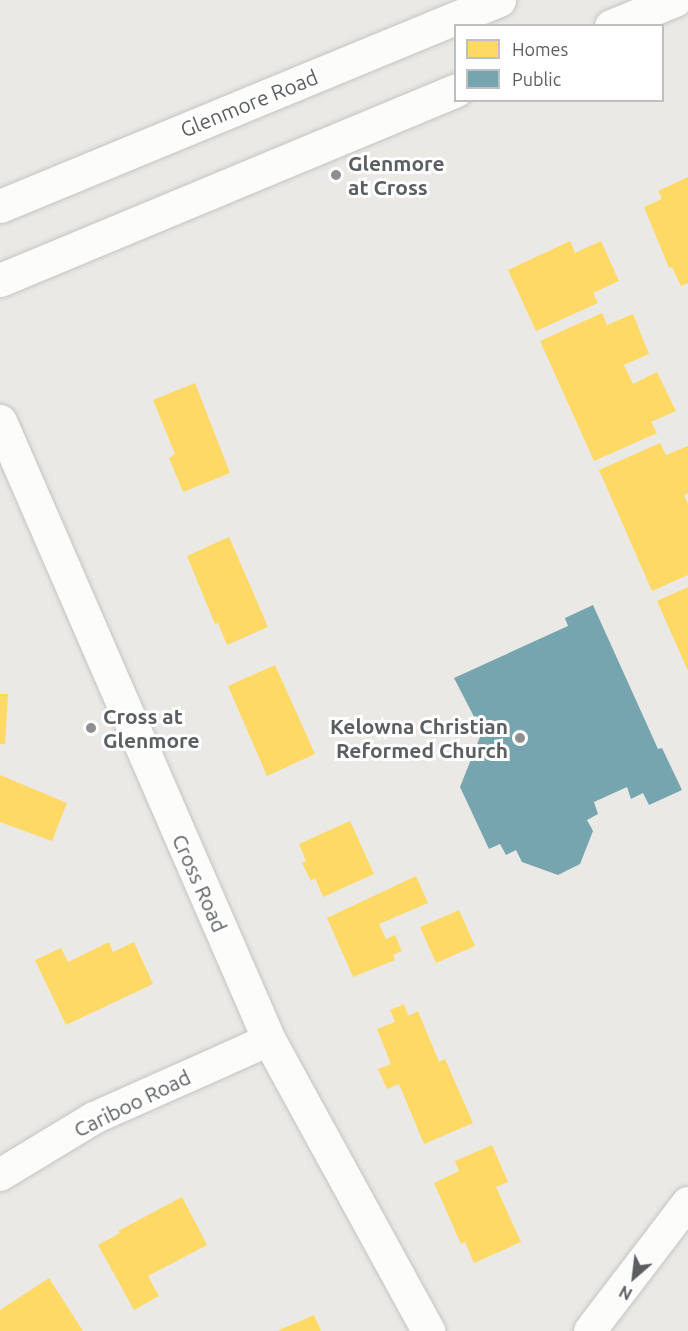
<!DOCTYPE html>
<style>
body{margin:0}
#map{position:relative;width:688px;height:1331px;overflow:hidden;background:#eae9e5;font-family:Ubuntu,sans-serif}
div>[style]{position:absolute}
.homes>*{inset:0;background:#ffd966}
.public>*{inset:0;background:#76a5af}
.roads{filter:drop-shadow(0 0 2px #c4c5c5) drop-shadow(0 0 2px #c4c5c5)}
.minor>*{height:32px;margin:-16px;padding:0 16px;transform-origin:16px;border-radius:16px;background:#fcfcfb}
.tertiary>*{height:33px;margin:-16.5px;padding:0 16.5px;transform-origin:16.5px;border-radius:16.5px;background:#fcfcfb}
.secondary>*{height:33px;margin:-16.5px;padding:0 16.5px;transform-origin:16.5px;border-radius:16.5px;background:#fcfcfb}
.dots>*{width:16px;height:16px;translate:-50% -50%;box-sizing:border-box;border:3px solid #fff;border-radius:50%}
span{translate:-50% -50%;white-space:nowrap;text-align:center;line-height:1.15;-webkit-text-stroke:6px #fff;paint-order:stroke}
.street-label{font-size:21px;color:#5b5f62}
.poi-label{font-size:21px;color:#5b5f62;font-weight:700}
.left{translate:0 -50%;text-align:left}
.right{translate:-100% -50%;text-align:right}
.legend{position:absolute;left:454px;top:24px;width:210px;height:78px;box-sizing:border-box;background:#fff;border:2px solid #bdbfc0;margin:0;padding:8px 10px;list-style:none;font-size:18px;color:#5b5f62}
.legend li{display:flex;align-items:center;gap:12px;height:30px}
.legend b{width:30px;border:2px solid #bdbfc0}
.north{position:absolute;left:604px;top:1247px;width:60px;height:60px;-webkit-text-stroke:4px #fff;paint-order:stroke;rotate:208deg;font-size:16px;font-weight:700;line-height:24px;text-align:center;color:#5b5f62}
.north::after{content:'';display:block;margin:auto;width:21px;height:27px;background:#5b5f62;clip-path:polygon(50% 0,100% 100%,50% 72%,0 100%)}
</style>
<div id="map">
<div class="homes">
<i style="clip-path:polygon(688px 177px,688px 283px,681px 286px,672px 267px,669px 268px,644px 207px,662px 199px,658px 191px)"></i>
<i style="clip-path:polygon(570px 241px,575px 253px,601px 241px,619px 281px,593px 293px,598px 303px,536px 331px,508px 270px)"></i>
<i style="clip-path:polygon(602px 313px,607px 325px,633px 314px,649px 354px,624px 365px,633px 384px,657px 372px,676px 411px,651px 422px,657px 433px,594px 461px,540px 341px)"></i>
<i style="clip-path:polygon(195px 383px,230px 473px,183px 492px,169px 458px,175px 454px,153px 400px)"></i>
<i style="clip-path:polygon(660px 443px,666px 455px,688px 446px,688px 493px,684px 495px,688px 504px,688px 575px,652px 591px,599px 470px)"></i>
<i style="clip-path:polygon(229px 537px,268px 627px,227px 645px,218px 623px,215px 624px,187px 556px)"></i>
<i style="clip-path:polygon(688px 587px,688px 671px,657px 601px)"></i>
<i style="clip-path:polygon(275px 665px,315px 754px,267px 776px,228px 686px)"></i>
<i style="clip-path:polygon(0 694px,8px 694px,5px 744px,0 744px)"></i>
<i style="clip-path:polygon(0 775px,67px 803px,52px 841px,0 822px)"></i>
<i style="clip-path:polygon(350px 821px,374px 874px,323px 897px,315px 878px,311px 881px,302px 863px,306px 861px,299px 844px)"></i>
<i style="clip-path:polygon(416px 876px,428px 903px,379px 924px,386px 939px,395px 935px,402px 951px,393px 955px,395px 960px,353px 977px,327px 918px)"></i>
<i style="clip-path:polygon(459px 910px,475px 946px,436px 963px,420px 927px)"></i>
<i style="clip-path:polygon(109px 942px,113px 952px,134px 942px,153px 984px,66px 1025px,35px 960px,61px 948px,68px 962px)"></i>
<i style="clip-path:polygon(404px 1004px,408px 1016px,418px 1011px,439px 1062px,445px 1059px,473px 1123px,424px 1144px,399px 1084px,387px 1089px,378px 1069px,391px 1064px,377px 1029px,395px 1022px,390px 1010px)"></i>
<i style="clip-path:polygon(492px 1145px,508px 1182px,496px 1187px,521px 1242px,474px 1263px,465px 1242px,461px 1244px,434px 1183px,459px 1171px,455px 1161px)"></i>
<i style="clip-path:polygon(182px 1197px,207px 1245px,148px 1276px,159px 1296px,134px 1310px,98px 1245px,120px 1233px,118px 1231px)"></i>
<i style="clip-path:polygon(49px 1278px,83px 1331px,0 1331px,0 1310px)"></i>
<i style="clip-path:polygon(314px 1315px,321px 1331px,277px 1331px)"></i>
</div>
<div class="public">
<i style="clip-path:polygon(593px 605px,658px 749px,662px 748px,682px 790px,649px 805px,643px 793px,631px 799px,627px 787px,594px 802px,598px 814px,587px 820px,593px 831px,580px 864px,558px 875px,522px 862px,516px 850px,506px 855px,500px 844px,489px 849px,460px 787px,480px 737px,484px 736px,454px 678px,568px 626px,565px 618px)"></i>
</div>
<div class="roads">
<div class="minor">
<i style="left:0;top:1175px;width:110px;rotate:-31.2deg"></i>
<i style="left:94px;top:1118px;width:192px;rotate:-24deg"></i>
<i style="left:590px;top:1331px;width:161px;rotate:-52.6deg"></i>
</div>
<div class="tertiary">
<i style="left:0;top:421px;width:675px;rotate:66.51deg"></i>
<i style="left:269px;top:1040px;width:332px;rotate:61.3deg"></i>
</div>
<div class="secondary">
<i style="left:611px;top:26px;width:69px;rotate:-22.1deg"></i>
<i style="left:0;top:206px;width:540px;rotate:-22.43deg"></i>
<i style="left:0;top:280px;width:494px;rotate:-22.6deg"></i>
</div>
</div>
<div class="dots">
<i style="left:336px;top:175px;background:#8d8f90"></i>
<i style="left:91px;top:728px;background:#8d8f90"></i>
<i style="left:520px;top:738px;background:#8d8f90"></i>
</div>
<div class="street-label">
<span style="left:249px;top:103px;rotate:-22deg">Glenmore Road</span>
<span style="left:200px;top:883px;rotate:66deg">Cross Road</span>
<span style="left:132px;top:1103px;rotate:-26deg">Cariboo Road</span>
</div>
<div class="poi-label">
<span class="left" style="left:348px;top:175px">Glenmore<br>at Cross</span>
<span class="left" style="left:103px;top:728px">Cross at<br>Glenmore</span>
<span class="right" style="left:508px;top:738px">Kelowna Christian<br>Reformed Church</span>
</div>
<ul class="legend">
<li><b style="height:16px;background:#ffd966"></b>Homes</li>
<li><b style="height:16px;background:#76a5af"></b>Public</li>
</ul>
<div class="north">N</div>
</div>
